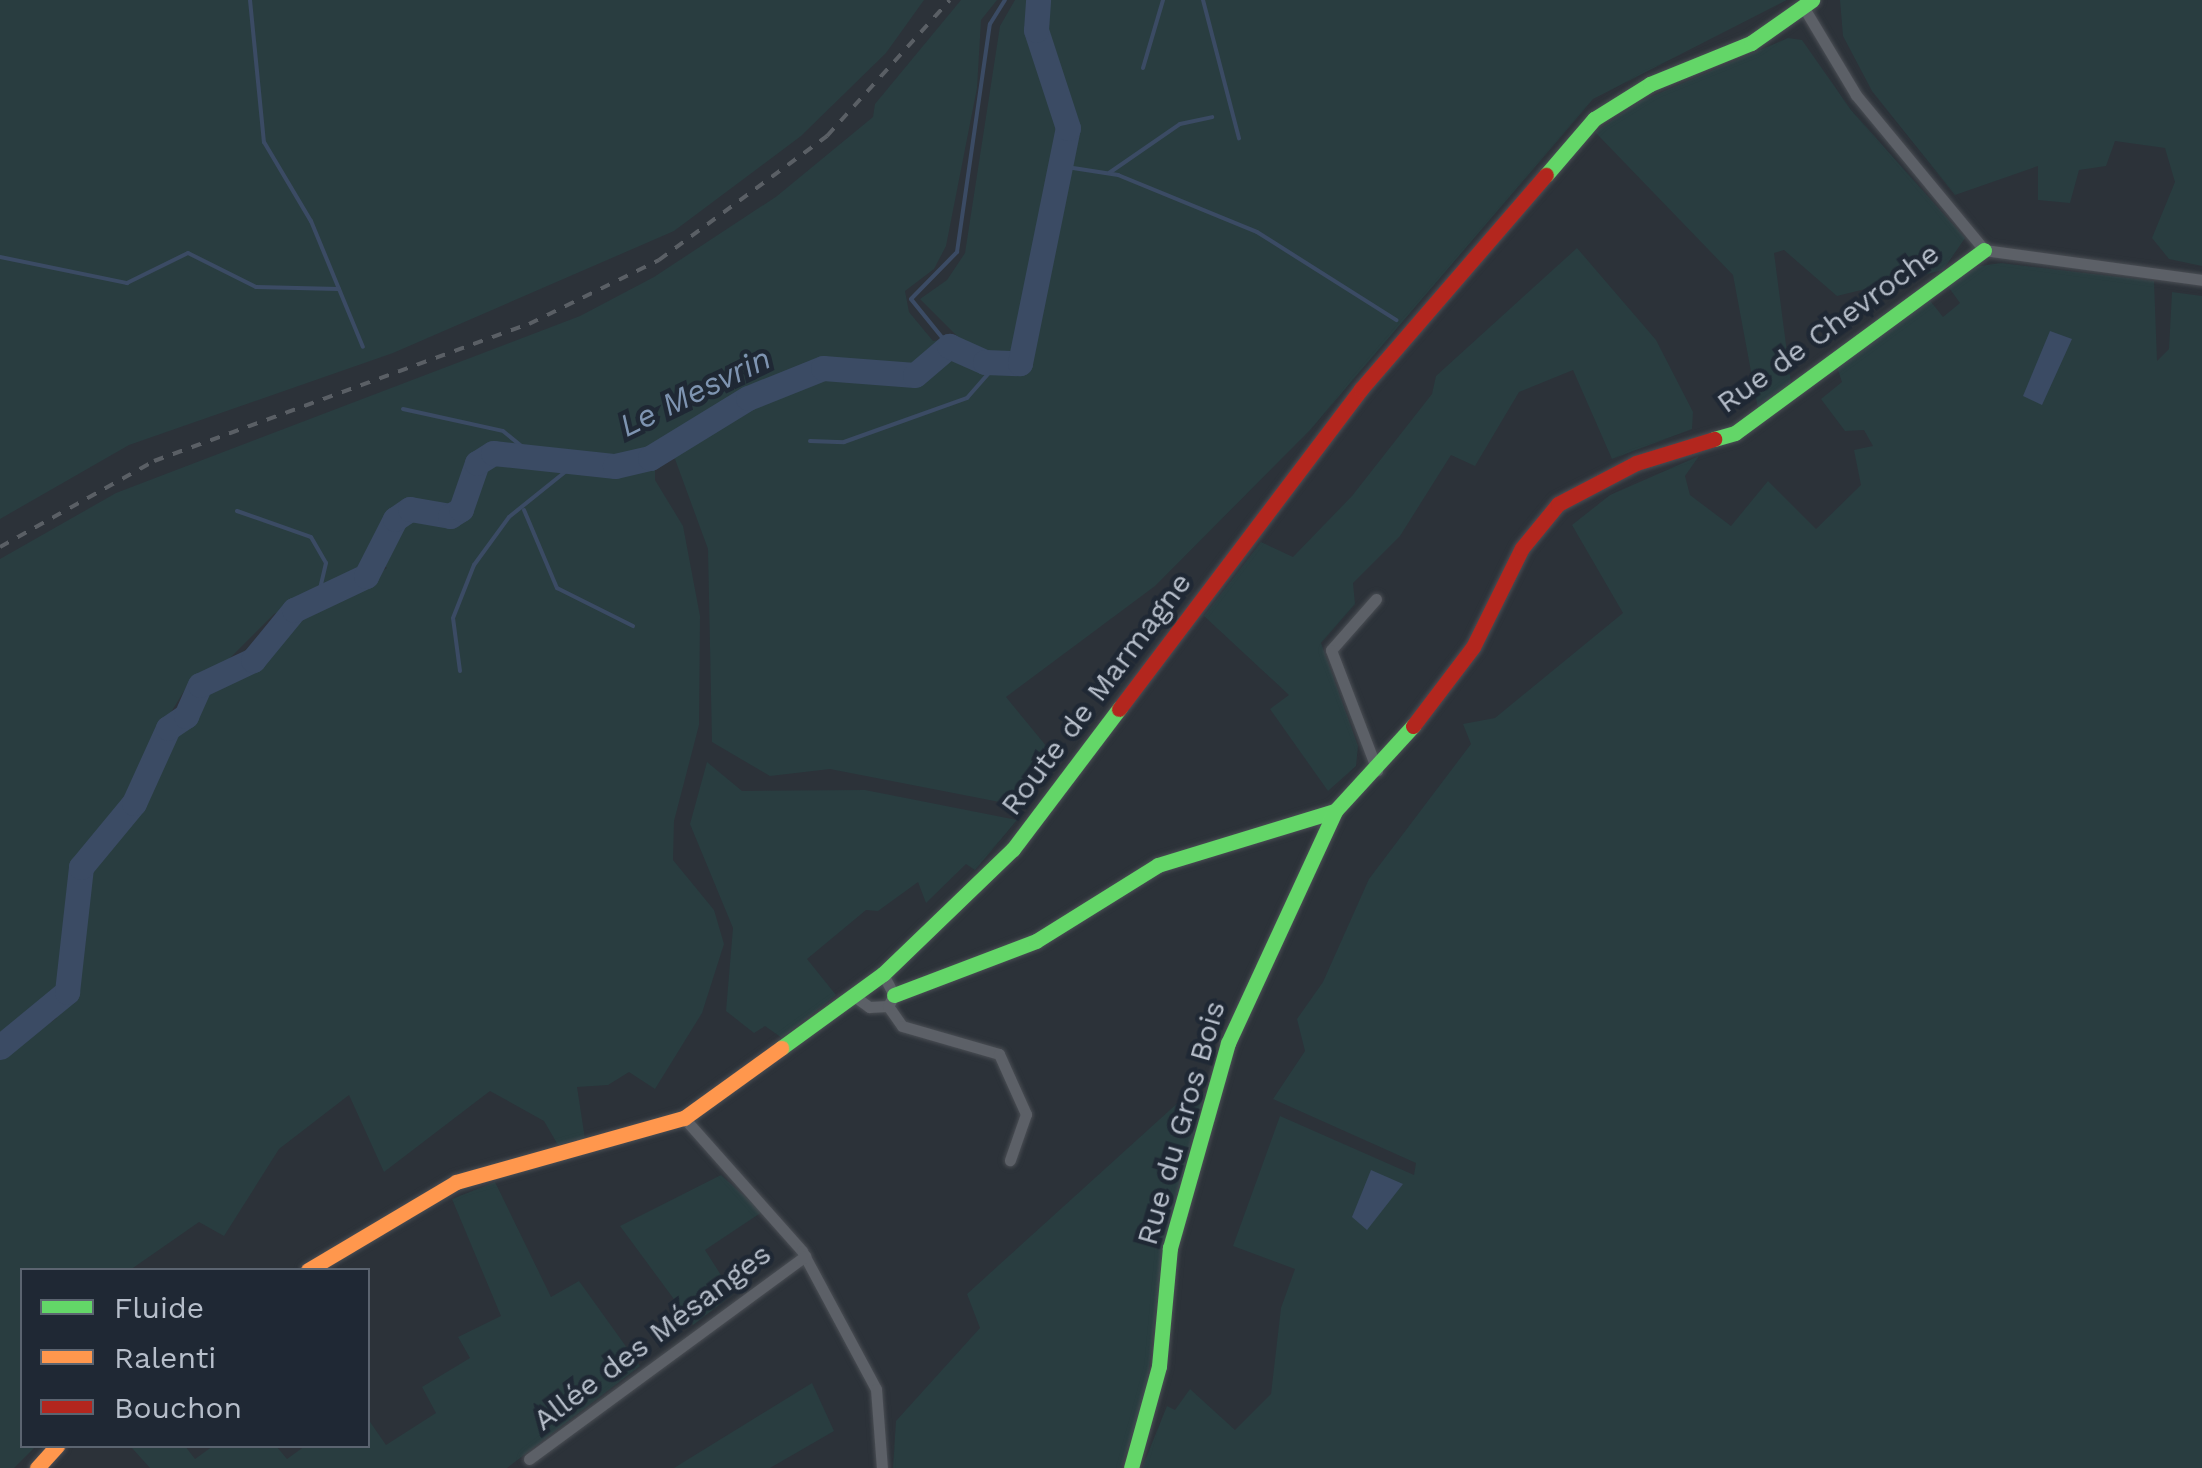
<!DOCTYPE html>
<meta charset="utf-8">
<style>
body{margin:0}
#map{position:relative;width:2202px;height:1468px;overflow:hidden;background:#2c3239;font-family:"Work Sans",sans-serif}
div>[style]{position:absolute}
.green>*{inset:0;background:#293d40}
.water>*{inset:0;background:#3b4b64}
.stream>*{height:4px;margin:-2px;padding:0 2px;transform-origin:2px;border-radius:2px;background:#3b4b64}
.river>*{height:25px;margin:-12.5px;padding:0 12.5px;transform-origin:12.5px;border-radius:12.5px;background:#3b4b64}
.roads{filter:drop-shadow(0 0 2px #4a4e54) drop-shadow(0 0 2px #4a4e54)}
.street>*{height:11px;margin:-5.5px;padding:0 5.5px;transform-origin:5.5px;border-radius:5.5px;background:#5c6067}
.fast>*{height:15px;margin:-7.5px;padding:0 7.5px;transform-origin:7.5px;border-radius:7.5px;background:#63d668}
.slow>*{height:15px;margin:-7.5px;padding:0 7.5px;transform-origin:7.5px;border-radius:7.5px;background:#ff974d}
.jam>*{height:15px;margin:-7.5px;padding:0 7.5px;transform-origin:7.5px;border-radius:7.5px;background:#b3261e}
.rail>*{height:4px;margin-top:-2px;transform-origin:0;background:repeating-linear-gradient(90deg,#5a5f65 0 10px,transparent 0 20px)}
span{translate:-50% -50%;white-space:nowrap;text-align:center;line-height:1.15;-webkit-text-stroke:9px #1f2834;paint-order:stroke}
.street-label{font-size:30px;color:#b6beca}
.water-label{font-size:32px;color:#7e94b1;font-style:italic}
.legend{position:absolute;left:20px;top:1268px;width:350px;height:180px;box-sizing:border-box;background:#1f2834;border:2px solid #5b6470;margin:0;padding:12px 18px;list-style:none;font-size:30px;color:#b6beca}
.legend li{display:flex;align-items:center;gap:20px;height:50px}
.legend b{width:50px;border:2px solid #5b6470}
</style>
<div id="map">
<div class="green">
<i style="clip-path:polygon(0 0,924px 0,886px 53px,801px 136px,674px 231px,393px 353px,129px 445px,0 519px)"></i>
<i style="clip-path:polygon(evenodd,961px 0,997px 0,981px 20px,977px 88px,946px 246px,934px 269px,905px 291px,909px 312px,933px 341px,958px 337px,920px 299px,947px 280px,965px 253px,1000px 26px,1015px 0,1787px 0,1593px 99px,1310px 430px,1155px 586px,1006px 697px,1047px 747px,1010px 804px,830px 769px,770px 776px,712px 742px,708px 549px,675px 459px,655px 446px,655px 480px,683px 526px,700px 616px,699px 725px,674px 821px,673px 860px,714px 910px,724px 944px,702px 1013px,655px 1089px,629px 1072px,608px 1085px,577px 1087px,585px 1139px,558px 1145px,544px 1121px,490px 1091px,384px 1172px,349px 1095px,279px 1149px,224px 1236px,199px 1222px,130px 1270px,22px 1270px,22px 1446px,36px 1446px,14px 1468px,0 1468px,0 1058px,57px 1018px,43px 999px,0 1036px,0 559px,116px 493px,580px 316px,654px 277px,777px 196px,873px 117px,875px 104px,961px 0,372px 555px,387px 568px,279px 633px,264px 660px,200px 695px,193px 721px,177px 729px,165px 722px,189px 683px,220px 668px,274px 614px,337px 588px,372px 555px)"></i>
<i style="clip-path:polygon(1840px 0,2202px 0,2202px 266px,2169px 259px,2152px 238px,2175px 182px,2165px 148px,2115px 141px,2106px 166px,2079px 170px,2070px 203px,2038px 200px,2038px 166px,1955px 195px,1872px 91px,1843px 36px)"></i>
<i style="clip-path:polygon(1788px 38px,1802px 40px,1851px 110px,1965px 238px,1943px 270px,1837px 296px,1784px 250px,1774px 253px,1791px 383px,1758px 409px,1733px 275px,1595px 132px,1641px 101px)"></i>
<i style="clip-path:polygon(1577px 248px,1656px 340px,1693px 412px,1692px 429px,1612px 459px,1573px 370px,1519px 392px,1475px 466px,1451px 455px,1400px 536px,1353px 583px,1355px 604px,1321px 643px,1358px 746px,1356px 766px,1328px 791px,1270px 709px,1289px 695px,1204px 616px,1261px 542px,1293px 557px,1352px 496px,1432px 394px,1436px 376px)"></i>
<i style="clip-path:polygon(2001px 263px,2154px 281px,2157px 361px,2169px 349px,2172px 292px,2202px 296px,2202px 1468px,1142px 1468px,1167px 1406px,1175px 1410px,1190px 1389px,1235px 1430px,1271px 1394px,1281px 1308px,1295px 1269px,1233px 1246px,1280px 1116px,1414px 1175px,1416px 1163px,1273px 1099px,1305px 1051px,1297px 1019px,1323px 982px,1369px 879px,1471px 744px,1463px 724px,1495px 718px,1623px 613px,1572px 525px,1610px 495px,1699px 456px,1685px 476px,1690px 495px,1731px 526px,1768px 481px,1816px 529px,1861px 485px,1854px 450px,1873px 446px,1864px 430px,1845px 431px,1821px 399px,1842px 382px,1837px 367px,1928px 298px,1943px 317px,1960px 303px,1947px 285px,1973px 267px)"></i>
<i style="clip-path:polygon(707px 762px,742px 791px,865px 790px,1017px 820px,975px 870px,966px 864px,926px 903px,918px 882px,878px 911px,866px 910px,807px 959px,836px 995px,782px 1038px,765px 1026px,754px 1033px,726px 1011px,733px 928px,690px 824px)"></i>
<i style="clip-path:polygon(1192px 1090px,1205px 1093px,1163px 1249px,1146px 1393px,1121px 1468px,893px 1468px,896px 1421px,980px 1328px,967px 1294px)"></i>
<i style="clip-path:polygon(721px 1175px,762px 1212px,705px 1250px,733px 1294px,693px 1325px,620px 1226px)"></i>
<i style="clip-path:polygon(495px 1182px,551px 1297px,579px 1281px,640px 1366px,507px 1468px,150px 1468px,132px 1448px,185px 1446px,195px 1459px,213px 1446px,276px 1446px,287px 1459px,305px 1446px,368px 1446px,368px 1419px,386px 1445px,436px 1413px,422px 1387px,470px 1358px,458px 1337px,501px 1316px,452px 1199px)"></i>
<i style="clip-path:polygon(812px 1383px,834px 1431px,770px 1468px,674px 1468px)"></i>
</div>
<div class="water">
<i style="clip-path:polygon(2050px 331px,2072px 339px,2042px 405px,2023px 396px)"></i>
<i style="clip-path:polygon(1371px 1170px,1403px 1184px,1367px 1230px,1352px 1217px)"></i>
</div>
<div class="stream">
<i style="left:250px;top:0;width:143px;rotate:84.4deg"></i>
<i style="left:264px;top:142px;width:92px;rotate:59.3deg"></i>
<i style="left:311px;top:221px;width:136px;rotate:67.6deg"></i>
<i style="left:1203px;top:0;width:143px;rotate:75.4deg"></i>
<i style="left:1143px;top:68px;width:71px;rotate:-73.6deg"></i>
<i style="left:1060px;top:166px;width:59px;rotate:8.8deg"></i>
<i style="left:1118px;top:175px;width:150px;rotate:22.3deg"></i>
<i style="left:1257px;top:232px;width:165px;rotate:32.3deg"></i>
<i style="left:1109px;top:173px;width:86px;rotate:-34.6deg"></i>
<i style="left:1180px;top:124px;width:33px;rotate:-12deg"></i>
<i style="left:0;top:257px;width:130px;rotate:11.6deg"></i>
<i style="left:127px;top:283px;width:68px;rotate:-26.2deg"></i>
<i style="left:188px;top:253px;width:76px;rotate:26.6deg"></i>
<i style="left:256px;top:287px;width:83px;rotate:1.4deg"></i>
<i style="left:949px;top:346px;width:60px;rotate:-129deg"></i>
<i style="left:911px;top:299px;width:66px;rotate:-45.6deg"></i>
<i style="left:957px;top:252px;width:230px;rotate:-81.8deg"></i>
<i style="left:990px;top:24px;width:28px;rotate:-58deg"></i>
<i style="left:403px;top:409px;width:102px;rotate:12.4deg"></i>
<i style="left:503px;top:431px;width:49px;rotate:39.2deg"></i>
<i style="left:810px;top:441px;width:34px;rotate:2deg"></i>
<i style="left:844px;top:442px;width:131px;rotate:-19.7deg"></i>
<i style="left:967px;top:398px;width:44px;rotate:-48.7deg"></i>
<i style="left:524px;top:510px;width:85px;rotate:67.1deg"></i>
<i style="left:557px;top:588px;width:85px;rotate:26.6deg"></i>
<i style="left:237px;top:511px;width:78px;rotate:19.4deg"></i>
<i style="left:311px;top:537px;width:30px;rotate:60deg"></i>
<i style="left:326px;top:563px;width:44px;rotate:103.1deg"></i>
<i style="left:460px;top:671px;width:53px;rotate:-97.5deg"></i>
<i style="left:453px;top:618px;width:57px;rotate:-68.4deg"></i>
<i style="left:474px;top:565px;width:59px;rotate:-53.9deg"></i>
<i style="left:509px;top:517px;width:85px;rotate:-38.8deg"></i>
</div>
<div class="river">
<i style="left:0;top:1047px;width:87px;rotate:-39.4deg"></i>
<i style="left:67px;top:992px;width:126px;rotate:-83.6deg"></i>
<i style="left:81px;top:867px;width:83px;rotate:-50.4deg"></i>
<i style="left:134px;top:803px;width:82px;rotate:-65.6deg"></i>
<i style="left:168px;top:728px;width:22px;rotate:-34deg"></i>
<i style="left:186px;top:716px;width:34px;rotate:-66deg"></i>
<i style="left:200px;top:685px;width:59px;rotate:-25.3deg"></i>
<i style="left:253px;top:660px;width:65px;rotate:-50.6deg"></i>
<i style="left:294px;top:610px;width:80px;rotate:-25.3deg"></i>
<i style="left:366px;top:576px;width:64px;rotate:-63deg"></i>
<i style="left:395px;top:519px;width:18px;rotate:-34deg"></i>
<i style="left:410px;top:509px;width:41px;rotate:9.9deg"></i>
<i style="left:450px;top:516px;width:13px;rotate:-32deg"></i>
<i style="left:461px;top:509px;width:49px;rotate:-70.8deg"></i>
<i style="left:477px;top:463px;width:19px;rotate:-32deg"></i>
<i style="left:493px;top:453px;width:123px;rotate:6.1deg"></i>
<i style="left:615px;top:466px;width:36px;rotate:-13deg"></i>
<i style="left:650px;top:458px;width:115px;rotate:-31.5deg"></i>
<i style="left:748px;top:398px;width:81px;rotate:-21.8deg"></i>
<i style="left:823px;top:368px;width:92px;rotate:4.4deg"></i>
<i style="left:915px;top:375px;width:45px;rotate:-40.5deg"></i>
<i style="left:949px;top:346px;width:39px;rotate:24deg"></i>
<i style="left:985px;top:362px;width:35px;rotate:2deg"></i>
<i style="left:1020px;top:363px;width:240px;rotate:-78.5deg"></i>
<i style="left:1068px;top:128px;width:103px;rotate:-108.1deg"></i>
<i style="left:1036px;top:30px;width:30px;rotate:-86deg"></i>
</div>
<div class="roads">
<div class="street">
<i style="left:1804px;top:8px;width:101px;rotate:59.1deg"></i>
<i style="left:1856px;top:95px;width:201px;rotate:50.4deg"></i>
<i style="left:1984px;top:250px;width:220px;rotate:7.8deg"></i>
<i style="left:1376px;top:599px;width:68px;rotate:131.4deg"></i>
<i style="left:1331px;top:650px;width:129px;rotate:69deg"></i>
<i style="left:854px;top:996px;width:19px;rotate:36deg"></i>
<i style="left:869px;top:1007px;width:19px;rotate:-3deg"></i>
<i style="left:888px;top:1006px;width:13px;rotate:-61deg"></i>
<i style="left:894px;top:995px;width:24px;rotate:-118deg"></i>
<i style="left:888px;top:1006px;width:24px;rotate:55deg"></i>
<i style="left:902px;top:1026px;width:101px;rotate:16.1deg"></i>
<i style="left:999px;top:1054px;width:66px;rotate:65.8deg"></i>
<i style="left:1026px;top:1114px;width:49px;rotate:109.2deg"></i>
<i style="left:684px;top:1118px;width:178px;rotate:48.4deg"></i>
<i style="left:802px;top:1251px;width:157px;rotate:61.8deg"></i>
<i style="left:876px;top:1389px;width:79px;rotate:85.7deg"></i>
<i style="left:529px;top:1459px;width:343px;rotate:-36.3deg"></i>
</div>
<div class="fast">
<i style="left:1546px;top:175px;width:74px;rotate:-49.4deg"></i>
<i style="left:1594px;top:119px;width:66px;rotate:-32deg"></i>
<i style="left:1650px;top:84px;width:109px;rotate:-22.1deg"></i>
<i style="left:1751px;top:43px;width:75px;rotate:-35.2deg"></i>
<i style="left:1714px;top:439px;width:22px;rotate:-16deg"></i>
<i style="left:1735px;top:433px;width:309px;rotate:-36.3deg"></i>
<i style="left:894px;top:995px;width:152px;rotate:-20.8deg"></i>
<i style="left:1036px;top:941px;width:144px;rotate:-31.9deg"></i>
<i style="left:1158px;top:865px;width:185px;rotate:-17deg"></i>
<i style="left:1335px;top:811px;width:115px;rotate:-47.5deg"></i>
<i style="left:781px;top:1048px;width:126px;rotate:-36deg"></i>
<i style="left:883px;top:974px;width:180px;rotate:-43.9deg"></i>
<i style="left:1013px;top:849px;width:176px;rotate:-52.9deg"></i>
<i style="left:1131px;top:1468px;width:106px;rotate:-74.6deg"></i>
<i style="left:1159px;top:1366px;width:119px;rotate:-84.7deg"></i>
<i style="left:1170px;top:1248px;width:213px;rotate:-74.2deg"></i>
<i style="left:1228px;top:1043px;width:255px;rotate:-65.2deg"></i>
</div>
<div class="slow">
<i style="left:308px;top:1270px;width:172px;rotate:-30.7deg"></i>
<i style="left:456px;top:1182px;width:237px;rotate:-15.7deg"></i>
<i style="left:684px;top:1118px;width:120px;rotate:-35.8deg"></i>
<i style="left:37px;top:1468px;width:30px;rotate:-48deg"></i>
</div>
<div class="jam">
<i style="left:1119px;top:709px;width:401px;rotate:-52.9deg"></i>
<i style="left:1361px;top:389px;width:283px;rotate:-49.2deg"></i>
<i style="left:1413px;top:726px;width:99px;rotate:-52.8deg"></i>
<i style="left:1473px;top:647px;width:110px;rotate:-63.7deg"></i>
<i style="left:1522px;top:548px;width:57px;rotate:-50.7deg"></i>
<i style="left:1558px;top:504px;width:88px;rotate:-27.7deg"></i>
<i style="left:1636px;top:463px;width:82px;rotate:-17.1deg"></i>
</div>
</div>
<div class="rail">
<i style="left:0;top:547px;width:176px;rotate:-29.2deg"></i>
<i style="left:154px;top:461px;width:399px;rotate:-20.1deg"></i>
<i style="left:529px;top:324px;width:145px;rotate:-26.2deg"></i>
<i style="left:659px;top:260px;width:209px;rotate:-36.4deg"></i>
<i style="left:827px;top:136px;width:183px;rotate:-47.9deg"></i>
</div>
<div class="street-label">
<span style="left:1828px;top:328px;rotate:-36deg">Rue de Chevroche</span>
<span style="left:1096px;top:694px;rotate:-53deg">Route de Marmagne</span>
<span style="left:1181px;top:1123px;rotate:-74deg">Rue du Gros Bois</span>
<span style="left:652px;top:1337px;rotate:-37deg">Allée des Mésanges</span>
</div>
<div class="water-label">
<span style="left:695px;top:392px;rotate:-26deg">Le Mesvrin</span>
</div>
<ul class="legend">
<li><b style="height:12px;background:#63d668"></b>Fluide</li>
<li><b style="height:12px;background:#ff974d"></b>Ralenti</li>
<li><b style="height:12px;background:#b3261e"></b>Bouchon</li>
</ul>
</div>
